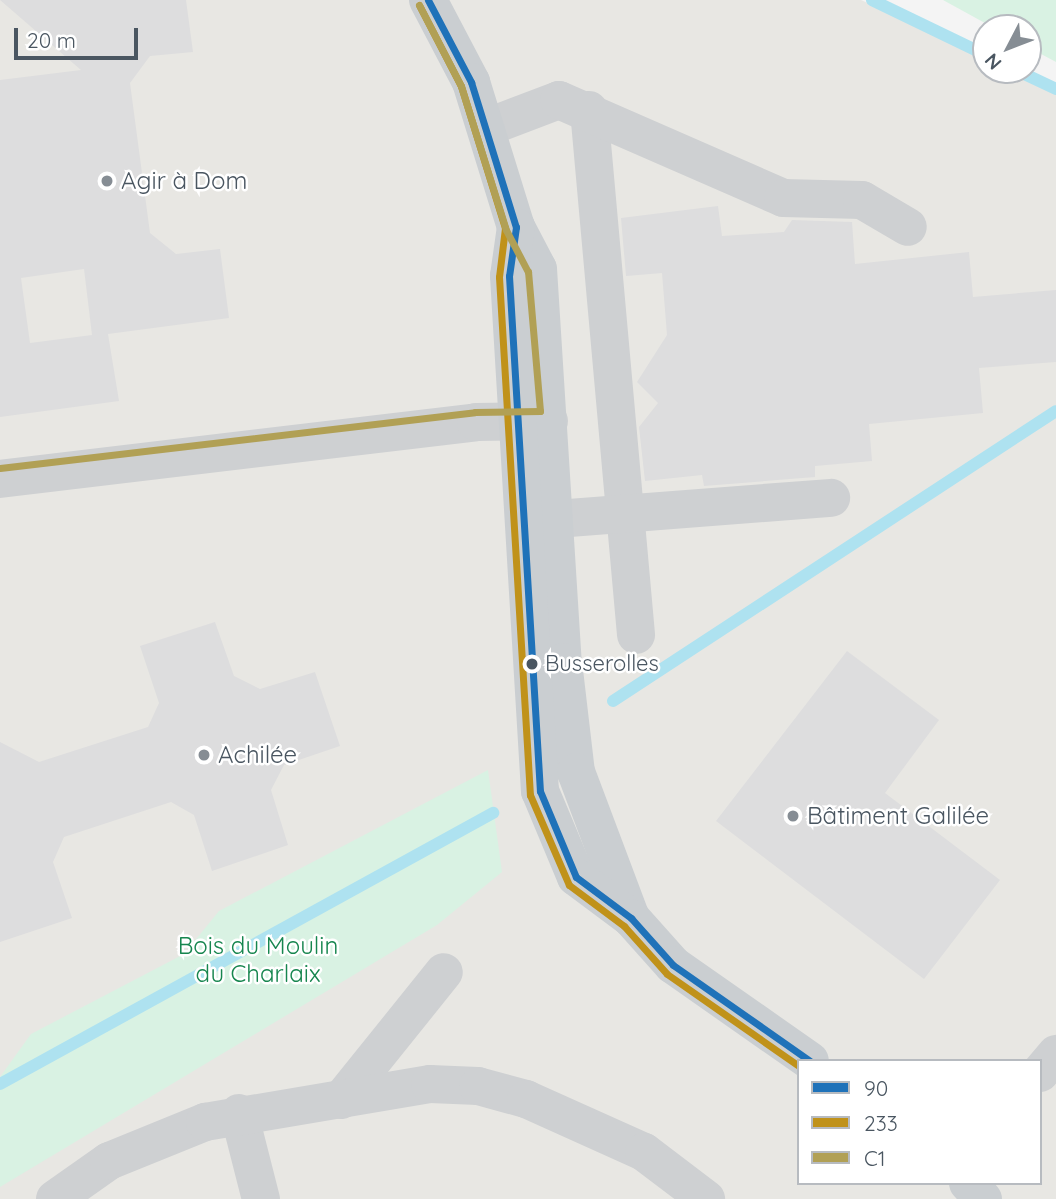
<!DOCTYPE html>
<meta charset="utf-8">
<style>
body{margin:0}
#map{position:relative;width:1056px;height:1199px;overflow:hidden;background:#f4f4f4;font-family:Quicksand,sans-serif}
div>[style]{position:absolute}
.commercial>*{inset:0;background:#e8e7e3}
.green>*{inset:0;background:#d9f2e3}
.stream>*{height:12px;margin:-6px;padding:0 6px;transform-origin:6px;border-radius:6px;background:#aee2f0}
.building>*{inset:0;background:#ddddde}
.minor>*{height:38px;margin:-19px;padding:0 19px;transform-origin:19px;border-radius:19px;background:#ced0d2}
.major>*{height:38px;margin:-19px;padding:0 19px;transform-origin:19px;border-radius:19px;background:#caced1}
.bus-1>*{height:7px;margin:-3.5px;padding:0 3.5px;transform-origin:3.5px;border-radius:3.5px;background:#1f72b9}
.bus-2>*{height:7px;margin:-3.5px;padding:0 3.5px;transform-origin:3.5px;border-radius:3.5px;background:#c0921a}
.bus-3>*{height:7px;margin:-3.5px;padding:0 3.5px;transform-origin:3.5px;border-radius:3.5px;background:#b1a055}
.dots>*{width:19px;height:19px;translate:-50% -50%;box-sizing:border-box;border:4px solid #fff;border-radius:50%}
span{translate:-50% -50%;white-space:nowrap;text-align:center;line-height:1.15;-webkit-text-stroke:5px #fff;paint-order:stroke}
.bus-label{font-size:22px;color:#4a5661}
.left{translate:0 -50%;text-align:left}
.poi-label{font-size:24px;color:#4a5661}
.park-label{font-size:24px;color:#17864f}
.legend{position:absolute;left:797px;top:1059px;width:245px;height:126px;box-sizing:border-box;background:#fff;border:2px solid #b7bbc0;margin:0;padding:9px 12px;list-style:none;font-size:21px;color:#4a5661}
.legend li{display:flex;align-items:center;gap:14px;height:35px}
.legend b{width:35px;border:2px solid #b7bbc0}
.north{position:absolute;left:972px;top:14px;width:70px;height:70px;box-sizing:border-box;background:#fff;border:2px solid #b7bbc0;border-radius:50%;rotate:228deg;font-size:19px;font-weight:700;line-height:28px;text-align:center;color:#4a5661}
.north::after{content:'';display:block;margin:auto;width:24px;height:32px;background:#868d94;clip-path:polygon(50% 0,100% 100%,50% 72%,0 100%)}
.scale{position:absolute;left:14px;top:28px;width:124px;height:32px;box-sizing:border-box;border:4px solid #4a5661;border-top:0;padding-left:9px;font-size:21px;line-height:24px;white-space:nowrap;color:#4a5661;-webkit-text-stroke:5px #fff;paint-order:stroke}
</style>
<div id="map">
<div class="commercial">
<i style="clip-path:polygon(evenodd,0 0,861px 0,986px 56px,986px 70px,1018px 70px,1056px 87px,1056px 1199px,0 1199px,0 0,799px 1061px,1040px 1061px,1040px 1183px,799px 1183px,799px 1061px)"></i>
</div>
<div class="green">
<i style="clip-path:polygon(943px 0,1056px 0,1056px 62px,1028px 47px,1028px 28px,994px 28px)"></i>
<i style="clip-path:polygon(488px 770px,502px 872px,437px 925px,0 1187px,0 1077px,31px 1034px,184px 954px,219px 911px)"></i>
</div>
<div class="stream">
<i style="left:872px;top:0;width:127px;rotate:25.8deg"></i>
<i style="left:1016px;top:70px;width:44px;rotate:25.4deg"></i>
<i style="left:613px;top:701px;width:529px;rotate:-33.21deg"></i>
<i style="left:0;top:1084px;width:563px;rotate:-28.8deg"></i>
</div>
<div class="building">
<i style="clip-path:polygon(evenodd,0 0,186px 0,193px 52px,150px 56px,130px 83px,150px 233px,176px 254px,220px 249px,229px 318px,108px 334px,119px 401px,0 417px,0 80px,81px 70px,0 0,84px 269px,92px 335px,30px 343px,21px 278px,84px 269px)"></i>
<i style="clip-path:polygon(718px 206px,722px 236px,784px 232px,792px 220px,852px 222px,855px 264px,969px 252px,973px 297px,1056px 290px,1056px 362px,979px 368px,983px 413px,869px 424px,872px 461px,815px 466px,815px 477px,704px 486px,702px 475px,645px 481px,639px 427px,658px 403px,637px 382px,667px 335px,662px 273px,626px 276px,621px 218px)"></i>
<i style="clip-path:polygon(215px 622px,234px 676px,260px 689px,315px 672px,340px 746px,284px 765px,271px 790px,288px 845px,212px 871px,194px 815px,171px 802px,64px 837px,53px 862px,72px 918px,0 942px,0 742px,39px 762px,148px 727px,159px 703px,140px 646px)"></i>
<i style="clip-path:polygon(847px 651px,939px 720px,885px 793px,1000px 880px,924px 979px,716px 821px)"></i>
</div>
<div class="minor">
<i style="left:589px;top:110px;width:527px;rotate:84.88deg"></i>
<i style="left:488px;top:127px;width:76px;rotate:-20.8deg"></i>
<i style="left:559px;top:100px;width:244px;rotate:23.6deg"></i>
<i style="left:783px;top:198px;width:79px;rotate:1.5deg"></i>
<i style="left:862px;top:200px;width:53px;rotate:30.4deg"></i>
<i style="left:0;top:479px;width:479px;rotate:-6.8deg"></i>
<i style="left:476px;top:422px;width:73px;rotate:-0.8deg"></i>
<i style="left:556px;top:519px;width:276px;rotate:-4.4deg"></i>
<i style="left:1040px;top:1073px;width:25px;rotate:-50deg"></i>
<i style="left:341px;top:1100px;width:164px;rotate:-51.2deg"></i>
<i style="left:239px;top:1113px;width:89px;rotate:75.7deg"></i>
<i style="left:55px;top:1199px;width:66px;rotate:-35.1deg"></i>
<i style="left:109px;top:1161px;width:104px;rotate:-22.1deg"></i>
<i style="left:205px;top:1122px;width:228px;rotate:-9.6deg"></i>
<i style="left:430px;top:1084px;width:48px;rotate:2.4deg"></i>
<i style="left:478px;top:1086px;width:50px;rotate:15.2deg"></i>
<i style="left:526px;top:1099px;width:129px;rotate:24.2deg"></i>
<i style="left:644px;top:1152px;width:78px;rotate:37.2deg"></i>
</div>
<div class="major">
<i style="left:428px;top:0;width:93px;rotate:62.3deg"></i>
<i style="left:471px;top:82px;width:152px;rotate:72.8deg"></i>
<i style="left:516px;top:227px;width:47px;rotate:62.4deg"></i>
<i style="left:538px;top:269px;width:394px;rotate:86.4deg"></i>
<i style="left:563px;top:662px;width:111px;rotate:83.3deg"></i>
<i style="left:576px;top:772px;width:156px;rotate:69.4deg"></i>
<i style="left:516px;top:227px;width:49px;rotate:98.1deg"></i>
<i style="left:509px;top:276px;width:516px;rotate:86.56deg"></i>
<i style="left:540px;top:791px;width:93px;rotate:67.3deg"></i>
<i style="left:576px;top:877px;width:69px;rotate:36.7deg"></i>
<i style="left:631px;top:918px;width:63px;rotate:48.2deg"></i>
<i style="left:673px;top:965px;width:167px;rotate:35deg"></i>
<i style="left:968px;top:1183px;width:22px;rotate:47deg"></i>
</div>
<div class="bus-1">
<i style="left:428px;top:0;width:93px;rotate:62.3deg"></i>
<i style="left:471px;top:82px;width:152px;rotate:72.8deg"></i>
<i style="left:516px;top:227px;width:49px;rotate:98.1deg"></i>
<i style="left:509px;top:276px;width:516px;rotate:86.56deg"></i>
<i style="left:540px;top:791px;width:93px;rotate:67.3deg"></i>
<i style="left:576px;top:877px;width:69px;rotate:36.7deg"></i>
<i style="left:631px;top:918px;width:63px;rotate:48.2deg"></i>
<i style="left:673px;top:965px;width:167px;rotate:35deg"></i>
</div>
<div class="bus-2">
<i style="left:419px;top:5px;width:91px;rotate:62.6deg"></i>
<i style="left:461px;top:86px;width:149px;rotate:72.8deg"></i>
<i style="left:505px;top:228px;width:49px;rotate:97deg"></i>
<i style="left:499px;top:277px;width:519px;rotate:86.58deg"></i>
<i style="left:530px;top:795px;width:98px;rotate:66.6deg"></i>
<i style="left:569px;top:885px;width:69px;rotate:36.7deg"></i>
<i style="left:624px;top:926px;width:64px;rotate:48.1deg"></i>
<i style="left:667px;top:974px;width:161px;rotate:34.9deg"></i>
</div>
<div class="bus-3">
<i style="left:0;top:468px;width:478px;rotate:-6.7deg"></i>
<i style="left:475px;top:412px;width:65px;rotate:-0.9deg"></i>
<i style="left:540px;top:411px;width:140px;rotate:-94.9deg"></i>
<i style="left:528px;top:272px;width:47px;rotate:-117.6deg"></i>
<i style="left:506px;top:230px;width:151px;rotate:-107.4deg"></i>
<i style="left:461px;top:86px;width:91px;rotate:-117.4deg"></i>
</div>
<div class="dots">
<i style="left:107px;top:181px;background:#868d94"></i>
<i style="left:532px;top:664px;background:#4a5661"></i>
<i style="left:204px;top:755px;background:#868d94"></i>
<i style="left:793px;top:816px;background:#868d94"></i>
</div>
<div class="bus-label">
<span class="left" style="left:545px;top:664px">Busserolles</span>
</div>
<div class="poi-label">
<span class="left" style="left:121px;top:181px">Agir à Dom</span>
<span class="left" style="left:218px;top:755px">Achilée</span>
<span class="left" style="left:807px;top:816px">Bâtiment Galilée</span>
</div>
<div class="park-label">
<span style="left:258px;top:960px">Bois du Moulin<br>du Charlaix</span>
</div>
<ul class="legend">
<li><b style="height:9px;background:#1f72b9"></b>90</li>
<li><b style="height:9px;background:#c0921a"></b>233</li>
<li><b style="height:9px;background:#b1a055"></b>C1</li>
</ul>
<div class="north">N</div>
<div class="scale">20 m</div>
</div>
